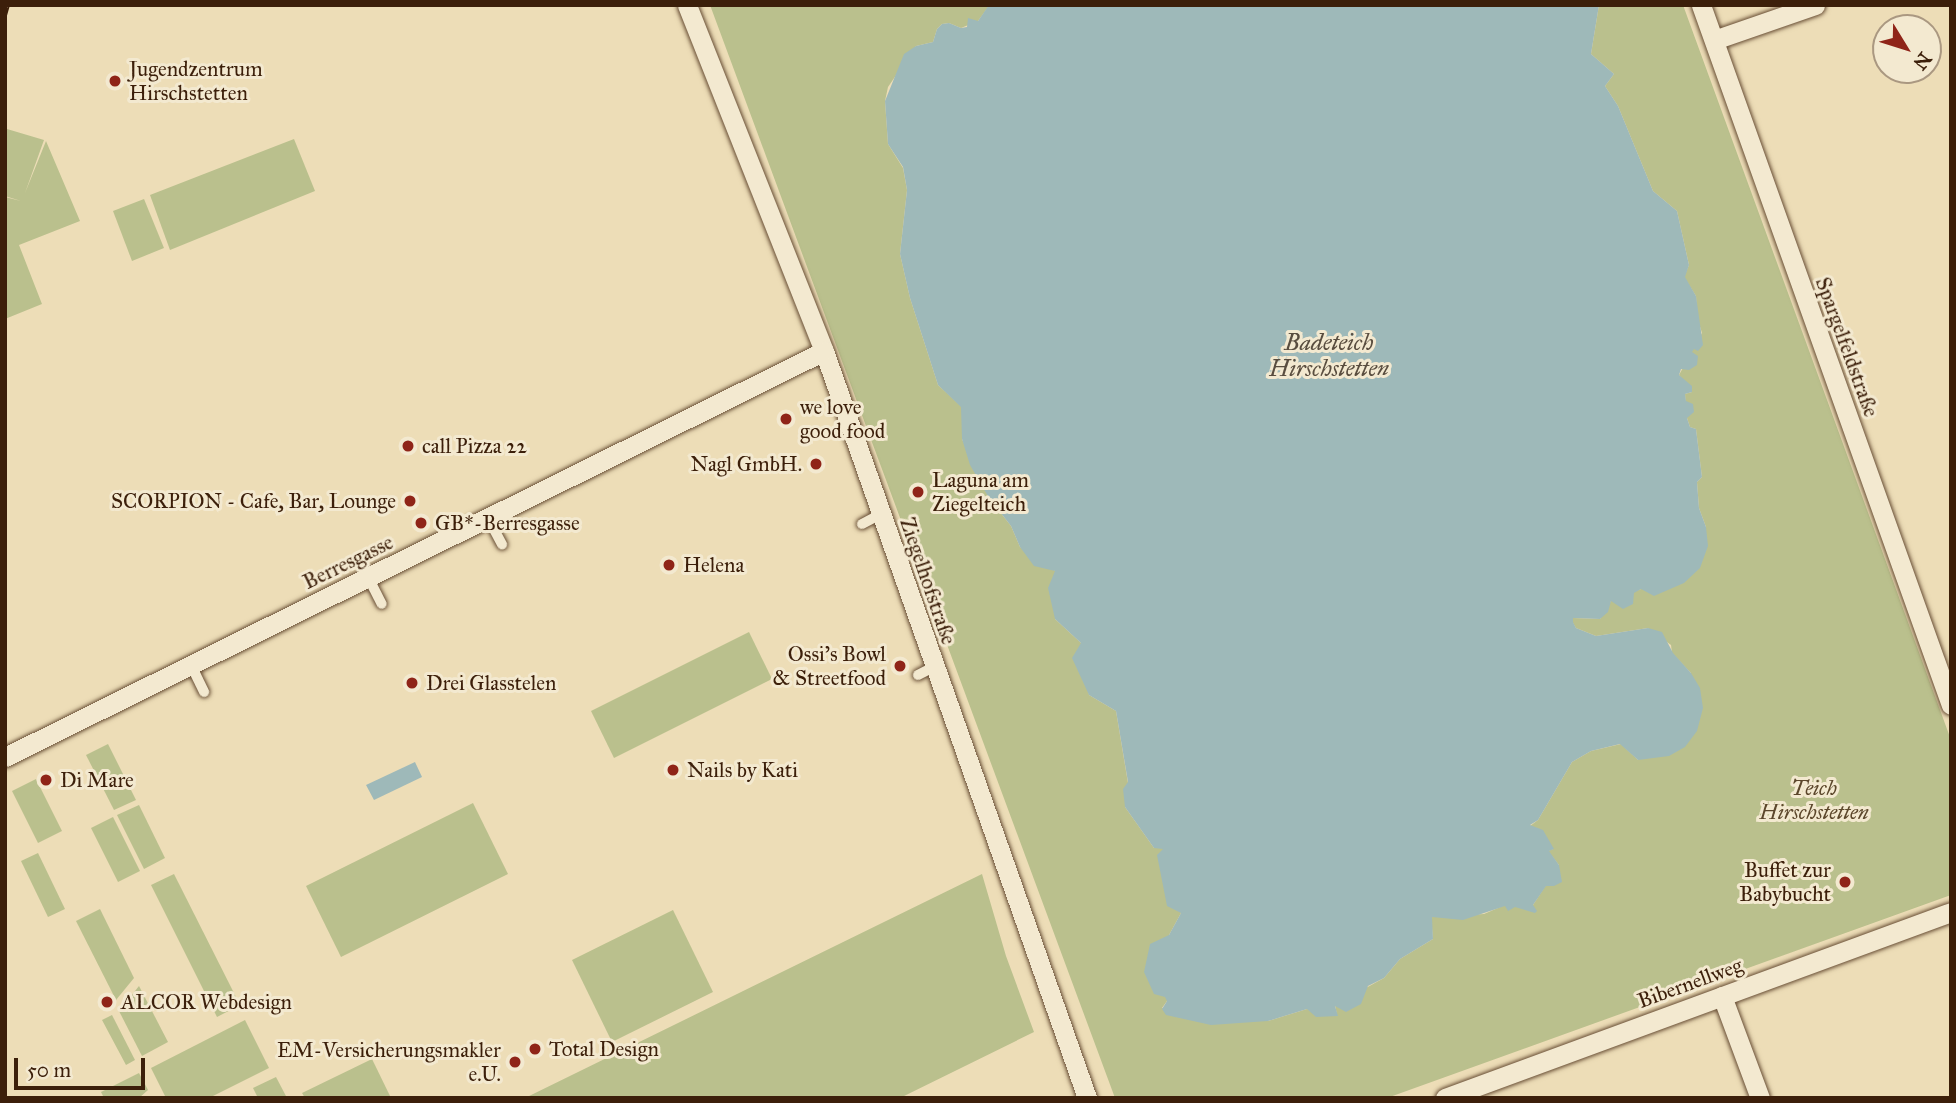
<!DOCTYPE html>
<meta charset="utf-8">
<style>
body{margin:0}
#map{position:relative;width:1956px;height:1103px;overflow:hidden;background:#edddb7;font-family:"IM FELL Great Primer",serif}
div>[style]{position:absolute}
.green>*{inset:0;background:#bac08d}
.water>*{inset:0;background:#9eb9b9}
.roads{filter:drop-shadow(0 0 2px #684e35) drop-shadow(0 0 2px #684e35)}
.lane>*{height:10px;margin:-5px;padding:0 5px;transform-origin:5px;border-radius:5px;background:#f3e9d0}
.street>*{height:19px;margin:-9.5px;padding:0 9.5px;transform-origin:9.5px;border-radius:9.5px;background:#f3e9d0}
.tram>*{height:2px;margin:-1px;padding:0 1px;transform-origin:1px;border-radius:1px;background:#3c1f0a}
.dots>*{width:19px;height:19px;translate:-50% -50%;box-sizing:border-box;border:4px solid #f3e9d0;border-radius:50%}
span{translate:-50% -50%;white-space:nowrap;text-align:center;line-height:1.15;-webkit-text-stroke:6px #f3e9d0;paint-order:stroke}
.poi-label{font-size:21px;color:#3c1f0a}
.left{translate:0 -50%;text-align:left}
.right{translate:-100% -50%;text-align:right}
.street-label{font-size:21px;color:#3c1f0a}
.park-label{font-size:21px;color:#5c472b;font-style:italic}
.water-label{font-size:23px;color:#594d3f;font-style:italic}
.frame{position:absolute;inset:0;border:7px solid #3c1f0a;pointer-events:none}
.north{position:absolute;left:1872px;top:14px;width:70px;height:70px;box-sizing:border-box;background:#f3e9d0;border:2px solid #aa9881;border-radius:50%;rotate:128deg;font-size:19px;font-weight:700;line-height:28px;text-align:center;color:#3c1f0a}
.north::after{content:'';display:block;margin:auto;width:24px;height:32px;background:#8f2418;clip-path:polygon(50% 0,100% 100%,50% 72%,0 100%)}
.scale{position:absolute;left:14px;top:1058px;width:131px;height:32px;box-sizing:border-box;border:4px solid #3c1f0a;border-top:0;padding-left:9px;font-size:21px;line-height:24px;white-space:nowrap;color:#3c1f0a;-webkit-text-stroke:5px #f3e9d0;paint-order:stroke}
</style>
<div id="map">
<div class="green">
<i style="clip-path:polygon(710px 5px,989px 6px,978px 21px,961px 28px,949px 23px,942px 24px,937px 29px,933px 42px,916px 46px,888px 87px,885px 101px,888px 144px,903px 168px,907px 190px,900px 254px,910px 298px,938px 385px,962px 407px,962px 439px,989px 498px,1011px 526px,1020px 547px,1055px 571px,1055px 619px,1081px 643px,1089px 695px,1116px 711px,1128px 783px,1125px 807px,1154px 848px,1164px 848px,1181px 913px,1169px 935px,1167px 1001px,1162px 1008px,1268px 1021px,1307px 1009px,1337px 1015px,1335px 1005px,1384px 978px,1400px 959px,1433px 939px,1431px 917px,1484px 914px,1505px 905px,1533px 905px,1559px 865px,1548px 851px,1553px 849px,1530px 826px,1538px 820px,1572px 762px,1591px 751px,1621px 744px,1638px 760px,1691px 673px,1672px 653px,1671px 645px,1648px 628px,1596px 636px,1576px 628px,1573px 623px,1573px 618px,1600px 619px,1611px 601px,1641px 589px,1706px 527px,1699px 508px,1697px 482px,1702px 477px,1696px 429px,1690px 427px,1687px 418px,1685px 394px,1692px 392px,1679px 375px,1702px 333px,1697px 317px,1696px 296px,1684px 277px,1689px 265px,1677px 211px,1653px 191px,1618px 106px,1605px 86px,1614px 74px,1591px 54px,1599px 5px,1683px 5px,1951px 740px,1951px 895px,1387px 1098px,1115px 1098px)"></i>
<i style="clip-path:polygon(7px 129px,44px 140px,25px 193px,46px 141px,80px 221px,19px 245px,42px 304px,5px 319px,5px 197px,21px 201px,5px 196px)"></i>
<i style="clip-path:polygon(294px 139px,315px 191px,170px 250px,150px 195px)"></i>
<i style="clip-path:polygon(144px 199px,164px 248px,132px 261px,113px 211px)"></i>
<i style="clip-path:polygon(749px 632px,772px 679px,614px 758px,591px 711px)"></i>
<i style="clip-path:polygon(108px 744px,136px 800px,114px 810px,86px 755px)"></i>
<i style="clip-path:polygon(36px 779px,62px 831px,38px 843px,12px 791px)"></i>
<i style="clip-path:polygon(473px 803px,508px 874px,341px 957px,306px 886px)"></i>
<i style="clip-path:polygon(139px 805px,165px 858px,144px 869px,117px 815px)"></i>
<i style="clip-path:polygon(113px 817px,140px 871px,118px 882px,91px 828px)"></i>
<i style="clip-path:polygon(38px 853px,65px 909px,48px 917px,21px 861px)"></i>
<i style="clip-path:polygon(174px 874px,240px 1005px,217px 1017px,151px 885px)"></i>
<i style="clip-path:polygon(982px 874px,1006px 956px,1034px 1032px,900px 1098px,525px 1098px)"></i>
<i style="clip-path:polygon(100px 909px,134px 978px,116px 1000px,76px 921px)"></i>
<i style="clip-path:polygon(673px 910px,713px 992px,612px 1042px,572px 960px)"></i>
<i style="clip-path:polygon(139px 986px,168px 1042px,142px 1056px,119px 1011px)"></i>
<i style="clip-path:polygon(112px 1015px,135px 1060px,126px 1065px,102px 1020px)"></i>
<i style="clip-path:polygon(245px 1020px,269px 1068px,209px 1098px,166px 1098px,151px 1068px)"></i>
<i style="clip-path:polygon(372px 1059px,391px 1098px,305px 1098px,302px 1093px)"></i>
<i style="clip-path:polygon(139px 1073px,148px 1090px,139px 1098px,104px 1098px,101px 1092px)"></i>
<i style="clip-path:polygon(276px 1077px,287px 1098px,258px 1098px,253px 1088px)"></i>
</div>
<div class="water">
<i style="clip-path:polygon(989px 5px,1599px 5px,1591px 54px,1614px 74px,1605px 86px,1618px 106px,1653px 191px,1677px 211px,1689px 265px,1685px 277px,1696px 296px,1703px 345px,1698px 351px,1694px 349px,1692px 352px,1698px 356px,1697px 365px,1689px 370px,1681px 369px,1679px 375px,1692px 386px,1692px 392px,1685px 394px,1686px 401px,1693px 404px,1694px 412px,1687px 418px,1690px 427px,1696px 429px,1702px 477px,1697px 482px,1699px 508px,1706px 527px,1708px 546px,1700px 568px,1684px 583px,1654px 596px,1641px 589px,1634px 593px,1633px 604px,1623px 609px,1611px 601px,1608px 612px,1600px 619px,1573px 618px,1573px 622px,1576px 628px,1596px 636px,1648px 628px,1662px 632px,1673px 653px,1691px 673px,1700px 688px,1703px 708px,1697px 731px,1685px 747px,1669px 756px,1638px 760px,1620px 744px,1591px 751px,1572px 762px,1538px 820px,1530px 825px,1543px 830px,1554px 849px,1549px 851px,1559px 865px,1562px 882px,1554px 886px,1546px 886px,1533px 905px,1537px 911px,1535px 913px,1515px 907px,1508px 911px,1505px 906px,1463px 920px,1432px 917px,1433px 939px,1400px 959px,1384px 978px,1368px 986px,1361px 1004px,1346px 1012px,1335px 1006px,1338px 1016px,1316px 1017px,1307px 1009px,1268px 1021px,1211px 1025px,1166px 1015px,1162px 1009px,1167px 1001px,1165px 997px,1154px 994px,1144px 972px,1150px 944px,1169px 935px,1181px 913px,1167px 906px,1157px 855px,1163px 849px,1154px 848px,1125px 807px,1123px 789px,1128px 782px,1116px 711px,1089px 695px,1072px 658px,1081px 643px,1055px 619px,1048px 588px,1055px 571px,1034px 566px,1020px 547px,1011px 526px,989px 498px,970px 465px,962px 439px,961px 407px,938px 385px,910px 298px,900px 254px,907px 190px,903px 167px,888px 144px,885px 101px,904px 54px,916px 46px,933px 42px,937px 29px,942px 24px,949px 23px,961px 28px,967px 27px,968px 18px,978px 21px)"></i>
<i style="clip-path:polygon(415px 762px,422px 777px,374px 800px,366px 785px)"></i>
</div>
<div class="roads">
<div class="lane">
<i style="left:488px;top:518px;width:30px;rotate:62deg"></i>
<i style="left:862px;top:524px;width:21px;rotate:-28deg"></i>
<i style="left:368px;top:577px;width:30px;rotate:63deg"></i>
<i style="left:191px;top:665px;width:30px;rotate:64deg"></i>
<i style="left:918px;top:675px;width:18px;rotate:-27deg"></i>
</div>
<div class="street">
<i style="left:687px;top:5px;width:372px;rotate:68.4deg"></i>
<i style="left:824px;top:351px;width:792px;rotate:70.6deg"></i>
<i style="left:1701px;top:5px;width:743px;rotate:70.35deg"></i>
<i style="left:1714px;top:40px;width:107px;rotate:-19.1deg"></i>
<i style="left:5px;top:757px;width:914px;rotate:-26.37deg"></i>
<i style="left:1722px;top:996px;width:109px;rotate:69.6deg"></i>
<i style="left:1445px;top:1098px;width:539px;rotate:-20.18deg"></i>
</div>
</div>
<div class="tram">
<i style="left:5px;top:19px;width:15px;rotate:-74deg"></i>
</div>
<div class="dots">
<i style="left:115px;top:81px;background:#8f2418"></i>
<i style="left:786px;top:419px;background:#8f2418"></i>
<i style="left:408px;top:446px;background:#8f2418"></i>
<i style="left:816px;top:464px;background:#8f2418"></i>
<i style="left:918px;top:492px;background:#8f2418"></i>
<i style="left:410px;top:501px;background:#8f2418"></i>
<i style="left:421px;top:523px;background:#8f2418"></i>
<i style="left:669px;top:565px;background:#8f2418"></i>
<i style="left:900px;top:666px;background:#8f2418"></i>
<i style="left:412px;top:683px;background:#8f2418"></i>
<i style="left:673px;top:770px;background:#8f2418"></i>
<i style="left:46px;top:780px;background:#8f2418"></i>
<i style="left:1845px;top:882px;background:#8f2418"></i>
<i style="left:107px;top:1002px;background:#8f2418"></i>
<i style="left:535px;top:1049px;background:#8f2418"></i>
<i style="left:515px;top:1062px;background:#8f2418"></i>
</div>
<div class="poi-label">
<span class="left" style="left:129px;top:81px">Jugendzentrum<br>Hirschstetten</span>
<span class="left" style="left:800px;top:419px">we love<br>good food</span>
<span class="left" style="left:422px;top:446px">call Pizza 22</span>
<span class="right" style="left:802px;top:464px">Nagl GmbH.</span>
<span class="left" style="left:932px;top:492px">Laguna am<br>Ziegelteich</span>
<span class="right" style="left:396px;top:501px">SCORPION - Cafe, Bar, Lounge</span>
<span class="left" style="left:435px;top:523px">GB*-Berresgasse</span>
<span class="left" style="left:683px;top:565px">Helena</span>
<span class="right" style="left:886px;top:666px">Ossi's Bowl<br>&amp; Streetfood</span>
<span class="left" style="left:426px;top:683px">Drei Glasstelen</span>
<span class="left" style="left:687px;top:770px">Nails by Kati</span>
<span class="left" style="left:60px;top:780px">Di Mare</span>
<span class="right" style="left:1831px;top:882px">Buffet zur<br>Babybucht</span>
<span class="left" style="left:121px;top:1002px">ALCOR Webdesign</span>
<span class="left" style="left:549px;top:1049px">Total Design</span>
<span class="right" style="left:501px;top:1062px">EM-Versicherungsmakler<br>e.U.</span>
</div>
<div class="street-label">
<span style="left:1847px;top:347px;rotate:70deg">Spargelfeldstraße</span>
<span style="left:348px;top:562px;rotate:-26deg">Berresgasse</span>
<span style="left:928px;top:581px;rotate:71deg">Ziegelhofstraße</span>
<span style="left:1690px;top:983px;rotate:-20deg">Bibernellweg</span>
</div>
<div class="park-label">
<span style="left:1814px;top:800px">Teich<br>Hirschstetten</span>
</div>
<div class="water-label">
<span style="left:1329px;top:355px">Badeteich<br>Hirschstetten</span>
</div>
<div class="frame"></div>
<div class="north">N</div>
<div class="scale">50 m</div>
</div>
